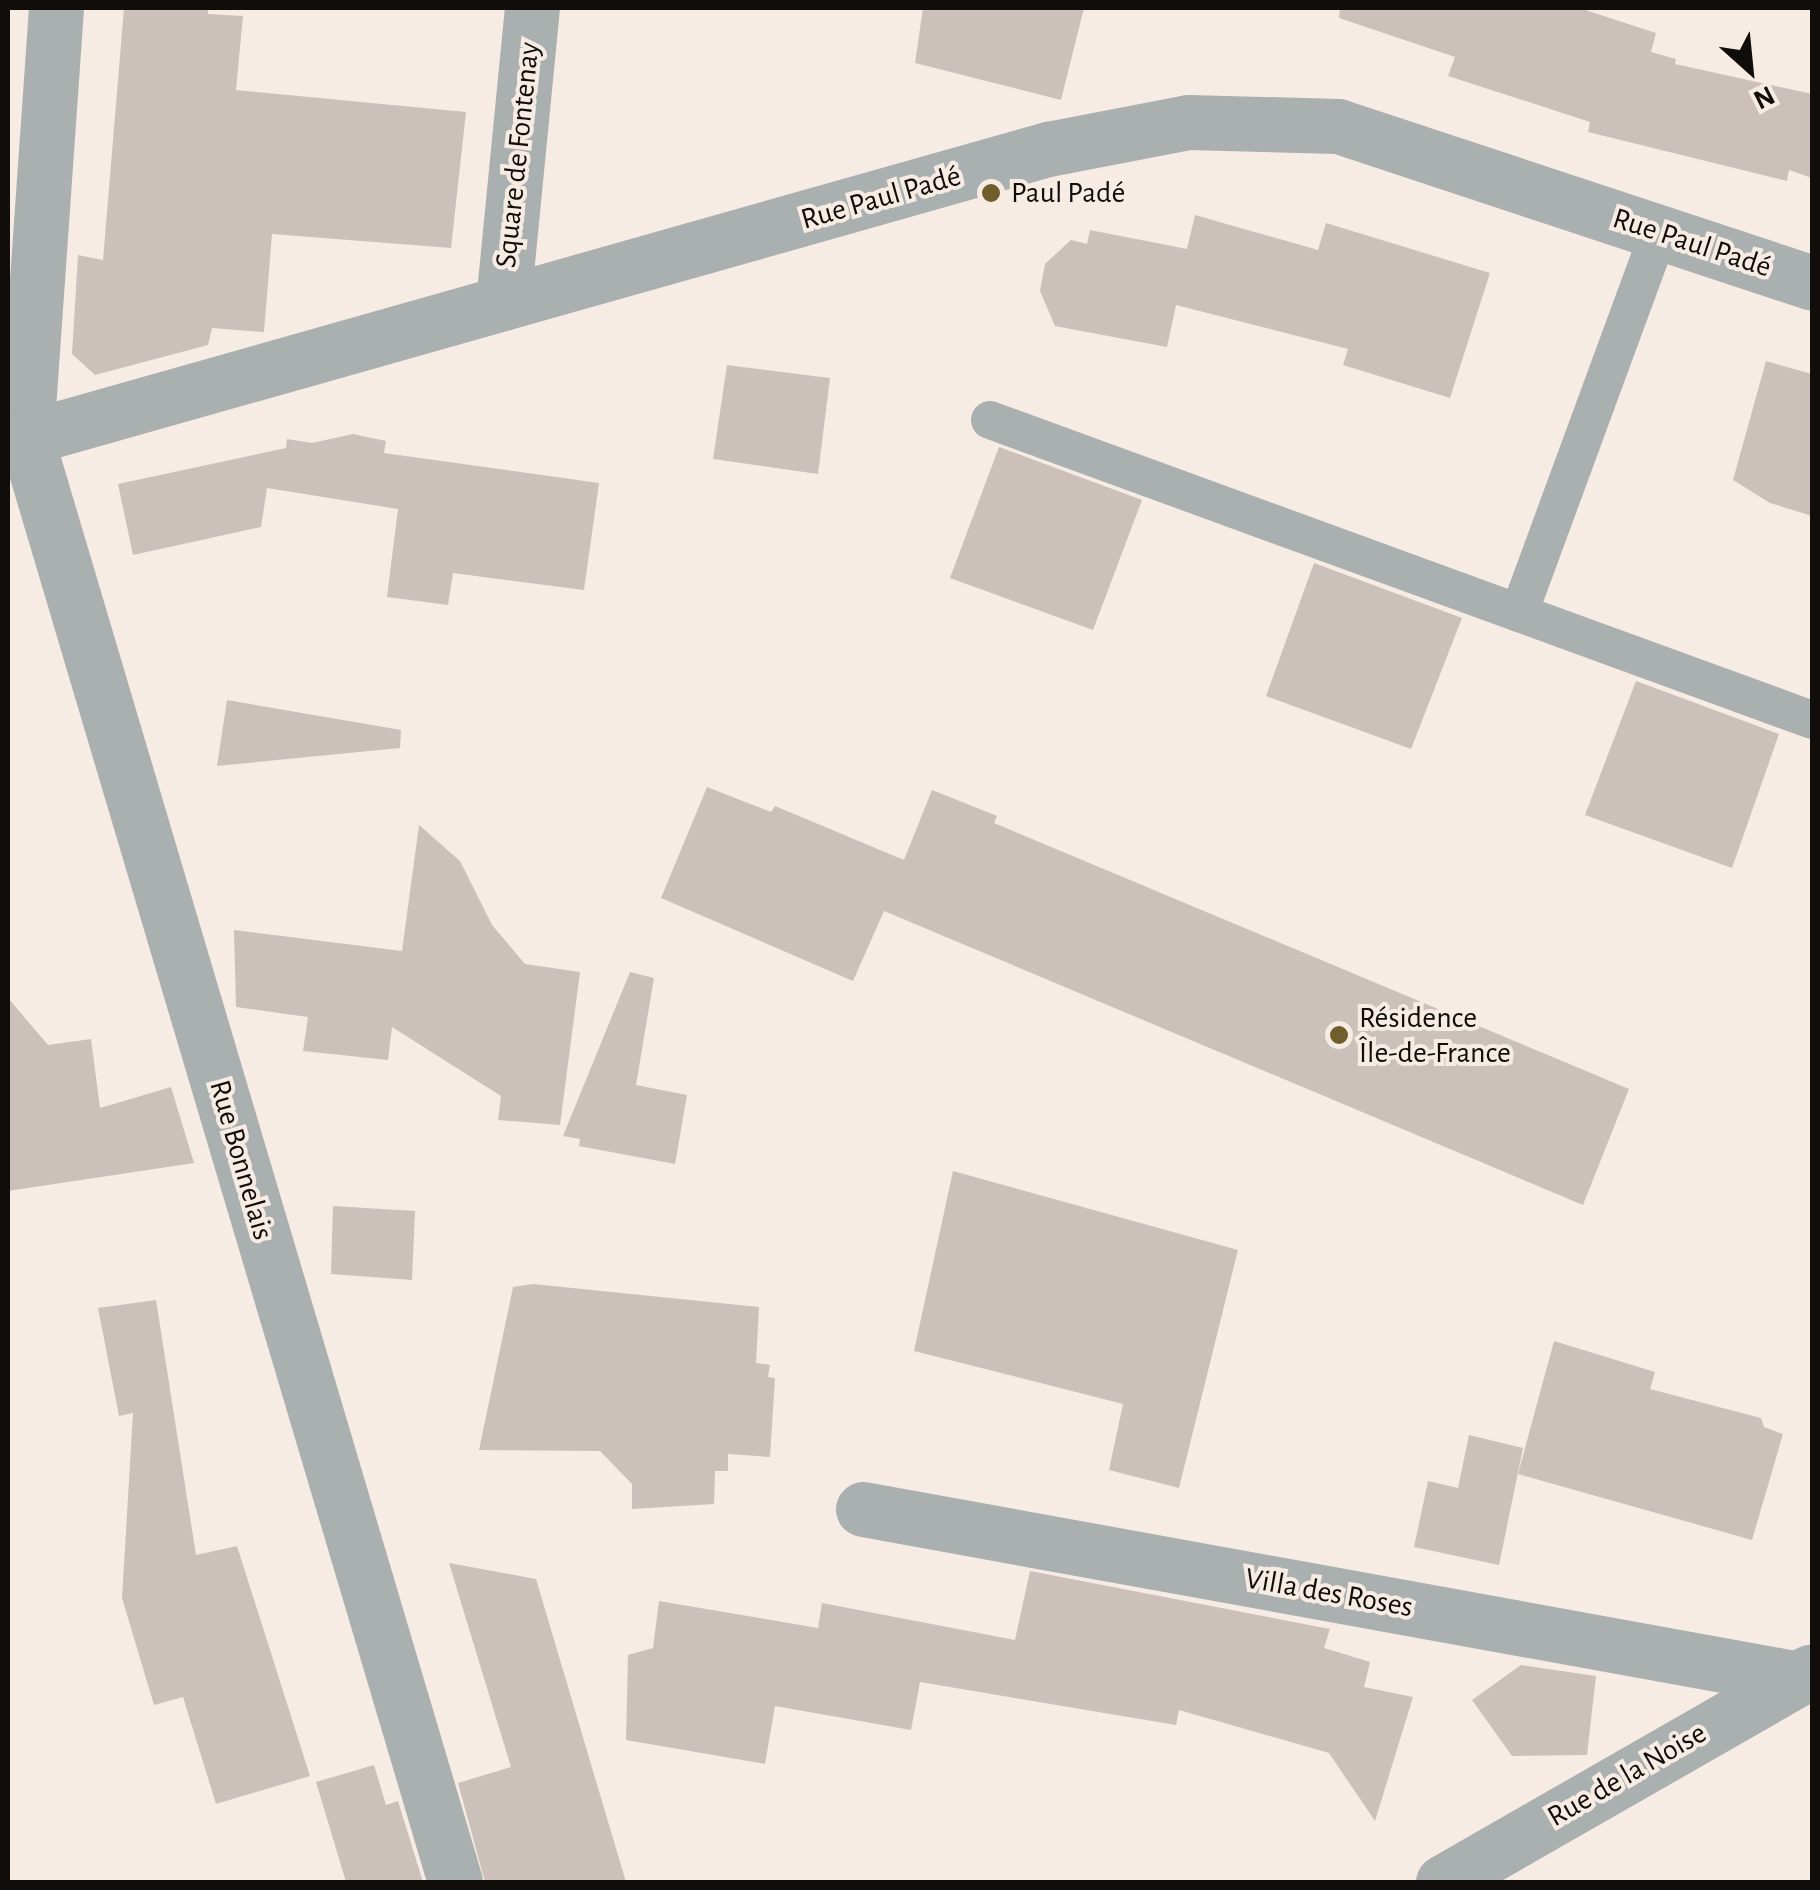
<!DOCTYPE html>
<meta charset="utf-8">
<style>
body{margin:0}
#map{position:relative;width:1820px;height:1890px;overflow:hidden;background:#f6ece4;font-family:"Alegreya Sans",sans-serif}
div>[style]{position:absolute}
.building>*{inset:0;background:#cbc1ba}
.lane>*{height:38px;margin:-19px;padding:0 19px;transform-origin:19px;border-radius:19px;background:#aab0b0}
.street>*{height:55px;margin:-27.5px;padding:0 27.5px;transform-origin:27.5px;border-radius:27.5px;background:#aab0b0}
.dots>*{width:28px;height:28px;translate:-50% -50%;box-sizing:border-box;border:5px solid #f6ece4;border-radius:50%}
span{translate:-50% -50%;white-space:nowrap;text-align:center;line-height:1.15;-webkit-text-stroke:8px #f6ece4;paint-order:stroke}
.street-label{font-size:30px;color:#100d0a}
.poi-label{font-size:30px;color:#100d0a}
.left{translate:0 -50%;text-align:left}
.frame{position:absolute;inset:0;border:10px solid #100d0a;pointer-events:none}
.north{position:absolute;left:1700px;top:20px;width:100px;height:100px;-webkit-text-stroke:8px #f6ece4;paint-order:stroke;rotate:153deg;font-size:28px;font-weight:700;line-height:40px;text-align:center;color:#100d0a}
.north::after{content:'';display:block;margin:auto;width:35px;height:45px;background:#100d0a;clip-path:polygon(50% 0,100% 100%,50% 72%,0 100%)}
</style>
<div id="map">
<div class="building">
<i style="clip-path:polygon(124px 8px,208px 8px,208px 14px,243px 16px,236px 90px,466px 112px,451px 248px,272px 234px,264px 332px,212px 328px,208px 345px,95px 375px,72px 354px,78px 255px,103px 260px)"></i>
<i style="clip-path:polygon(923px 8px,1084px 8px,1061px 100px,915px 63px)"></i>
<i style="clip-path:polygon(1340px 8px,1579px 8px,1656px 33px,1651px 52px,1676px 59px,1675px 64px,1812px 94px,1812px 178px,1789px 170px,1787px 181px,1588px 132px,1590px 122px,1448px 76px,1455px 57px,1339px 18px)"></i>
<i style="clip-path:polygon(1195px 215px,1318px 250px,1326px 223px,1490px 273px,1450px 398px,1343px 365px,1348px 349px,1176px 305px,1167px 347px,1055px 326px,1040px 291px,1045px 264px,1071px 240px,1087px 244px,1090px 230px,1187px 249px)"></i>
<i style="clip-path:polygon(1766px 361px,1812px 374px,1812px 516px,1770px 503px,1733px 480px)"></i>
<i style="clip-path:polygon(727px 365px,830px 378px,818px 474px,713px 459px)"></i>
<i style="clip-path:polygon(353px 434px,386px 441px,384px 453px,599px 483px,584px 590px,453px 573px,448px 605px,387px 597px,398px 509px,267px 488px,261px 527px,133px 555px,118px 484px,286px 448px,287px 439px,312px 443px)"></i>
<i style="clip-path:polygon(999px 447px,1142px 500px,1093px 630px,950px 578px)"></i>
<i style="clip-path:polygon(1314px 563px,1462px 618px,1411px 749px,1266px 696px)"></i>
<i style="clip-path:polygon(1636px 681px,1779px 734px,1732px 868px,1585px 815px)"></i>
<i style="clip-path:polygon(227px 700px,401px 730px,400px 748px,217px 766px)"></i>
<i style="clip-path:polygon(707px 787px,771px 812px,775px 806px,904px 860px,932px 790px,997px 816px,994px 823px,1629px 1089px,1583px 1205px,884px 911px,853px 981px,661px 898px)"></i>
<i style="clip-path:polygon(419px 825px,460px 861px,492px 925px,525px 964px,580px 972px,560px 1125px,498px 1120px,501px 1096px,392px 1027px,388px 1060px,303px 1051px,308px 1017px,236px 1007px,234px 930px,402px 951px)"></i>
<i style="clip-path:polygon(630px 972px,654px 978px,636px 1085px,687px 1095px,675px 1164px,579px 1146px,580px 1139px,563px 1136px)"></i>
<i style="clip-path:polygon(8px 998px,48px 1045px,91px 1039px,100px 1108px,171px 1087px,194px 1163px,8px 1191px)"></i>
<i style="clip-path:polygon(953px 1171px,1238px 1250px,1179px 1488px,1109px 1470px,1123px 1404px,914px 1351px)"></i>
<i style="clip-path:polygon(333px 1206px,415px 1211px,412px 1280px,331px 1274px)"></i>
<i style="clip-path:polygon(533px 1284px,759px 1307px,756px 1363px,770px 1365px,768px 1377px,775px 1378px,770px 1457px,728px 1454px,728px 1471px,715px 1471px,714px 1504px,632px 1509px,632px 1484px,600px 1451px,479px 1450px,513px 1287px)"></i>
<i style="clip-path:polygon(156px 1300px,196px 1555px,237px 1546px,310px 1776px,216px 1804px,183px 1697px,154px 1705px,122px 1598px,133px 1413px,119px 1416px,98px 1308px)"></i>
<i style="clip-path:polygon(1554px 1341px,1655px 1372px,1650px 1389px,1761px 1418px,1764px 1427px,1783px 1434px,1752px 1540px,1518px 1474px)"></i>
<i style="clip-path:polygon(1469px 1435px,1523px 1448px,1499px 1565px,1414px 1547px,1428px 1481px,1458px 1488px)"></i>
<i style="clip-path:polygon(449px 1563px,536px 1579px,626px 1882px,485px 1882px,458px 1783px,511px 1767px)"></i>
<i style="clip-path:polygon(1030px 1571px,1330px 1629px,1324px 1648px,1370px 1662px,1364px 1687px,1413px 1697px,1375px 1821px,1329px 1753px,1179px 1710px,1176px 1725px,920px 1682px,911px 1730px,775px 1706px,765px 1764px,626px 1740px,628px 1655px,653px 1648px,659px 1601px,818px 1628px,822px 1603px,1015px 1640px)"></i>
<i style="clip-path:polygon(1521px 1665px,1596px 1676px,1587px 1755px,1512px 1756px,1472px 1700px)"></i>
<i style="clip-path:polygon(374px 1765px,386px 1805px,398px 1801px,423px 1882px,346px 1882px,316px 1782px)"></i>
</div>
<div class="lane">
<i style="left:990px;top:420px;width:875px;rotate:20.05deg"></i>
<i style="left:1519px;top:613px;width:406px;rotate:-69.8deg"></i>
</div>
<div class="street">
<i style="left:56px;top:8px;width:430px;rotate:94deg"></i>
<i style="left:26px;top:437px;width:1507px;rotate:73.46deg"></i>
<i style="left:503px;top:303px;width:296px;rotate:-84.4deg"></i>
<i style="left:8px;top:443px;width:1081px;rotate:-15.79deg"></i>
<i style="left:1048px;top:149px;width:143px;rotate:-10.9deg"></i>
<i style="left:1188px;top:122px;width:150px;rotate:1.5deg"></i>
<i style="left:1338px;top:126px;width:499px;rotate:18.3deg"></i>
<i style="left:863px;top:1509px;width:946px;rotate:10.29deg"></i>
<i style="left:1443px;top:1882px;width:423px;rotate:-29.8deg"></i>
</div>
<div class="dots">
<i style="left:991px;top:193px;background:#705f2d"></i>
<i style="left:1339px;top:1035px;background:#705f2d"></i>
</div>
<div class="street-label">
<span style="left:518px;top:155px;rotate:-84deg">Square de Fontenay</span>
<span style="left:881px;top:198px;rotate:-16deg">Rue Paul Padé</span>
<span style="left:1692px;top:243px;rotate:18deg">Rue Paul Padé</span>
<span style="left:241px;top:1160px;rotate:74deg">Rue Bonnelais</span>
<span style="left:1329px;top:1593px;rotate:10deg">Villa des Roses</span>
<span style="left:1627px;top:1775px;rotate:-30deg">Rue de la Noise</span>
</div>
<div class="poi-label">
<span class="left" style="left:1011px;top:193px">Paul Padé</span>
<span class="left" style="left:1359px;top:1035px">Résidence<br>Île-de-France</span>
</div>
<div class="frame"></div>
<div class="north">N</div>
</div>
